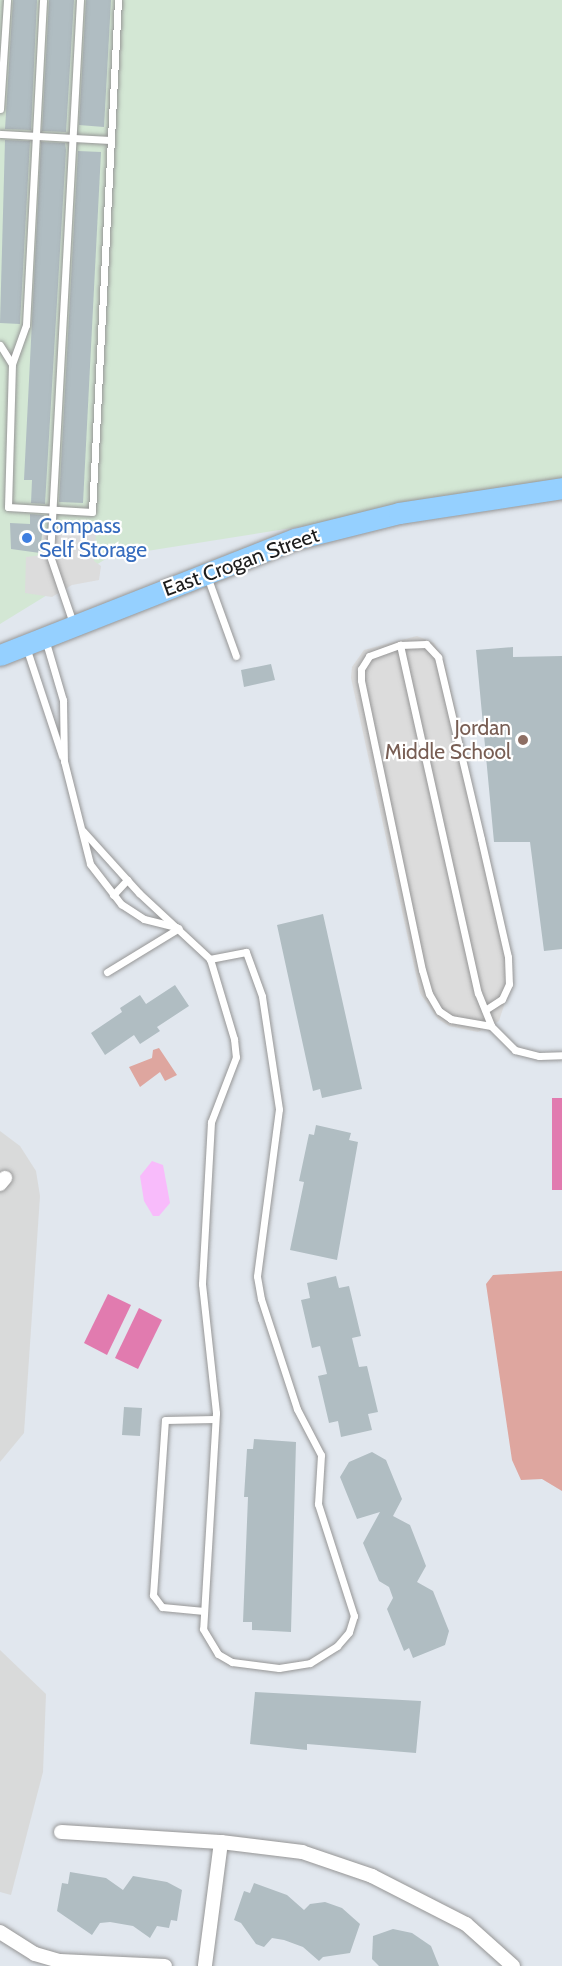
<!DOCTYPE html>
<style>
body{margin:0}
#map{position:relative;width:562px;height:1966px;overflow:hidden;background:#e1e7ee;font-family:Cabin,sans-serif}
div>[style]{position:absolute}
.residential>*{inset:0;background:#d9dada}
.industrial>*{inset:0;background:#d3e7d4}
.park>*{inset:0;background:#f8bbfb}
.pitch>*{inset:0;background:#e17baf}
.parking>*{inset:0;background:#dcdcdc}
.water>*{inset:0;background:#dea69f}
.building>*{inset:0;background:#b0bdc2}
.roads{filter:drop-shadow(0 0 2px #969696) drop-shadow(0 0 2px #969696)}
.service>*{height:7px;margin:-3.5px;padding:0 3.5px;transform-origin:3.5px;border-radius:3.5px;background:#fff}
.minor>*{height:14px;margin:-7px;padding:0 7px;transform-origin:7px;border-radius:7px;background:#fff}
.primary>*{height:21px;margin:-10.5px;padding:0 10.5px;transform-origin:10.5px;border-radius:10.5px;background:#95d0ff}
.dots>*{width:16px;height:16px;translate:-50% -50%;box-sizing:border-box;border:3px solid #fff;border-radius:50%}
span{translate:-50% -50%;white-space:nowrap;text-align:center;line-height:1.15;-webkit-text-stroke:4.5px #fff;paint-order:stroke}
.shop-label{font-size:21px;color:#366cbe}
.left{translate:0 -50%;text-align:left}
.street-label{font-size:21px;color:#1c1c1c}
.education-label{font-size:21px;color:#785e54}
.right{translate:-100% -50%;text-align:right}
</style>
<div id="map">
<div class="residential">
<i style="clip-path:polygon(0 1131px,20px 1146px,36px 1171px,40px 1196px,24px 1433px,0 1462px)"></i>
<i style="clip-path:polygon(0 1650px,46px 1694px,43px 1772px,11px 1895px,0 1892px)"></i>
</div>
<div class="industrial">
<i style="clip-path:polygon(0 0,562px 0,562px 485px,109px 557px,0 624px)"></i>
</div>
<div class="park">
<i style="clip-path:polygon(152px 1161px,163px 1165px,170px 1203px,159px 1216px,153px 1216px,144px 1201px,140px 1176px)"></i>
</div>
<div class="pitch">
<i style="clip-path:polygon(552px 1098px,562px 1098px,562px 1190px,552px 1190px)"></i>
<i style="clip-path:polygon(108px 1294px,131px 1305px,107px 1355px,84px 1343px)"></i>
<i style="clip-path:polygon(139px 1308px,162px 1320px,138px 1369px,115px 1358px)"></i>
</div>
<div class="parking">
<i style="clip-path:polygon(42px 529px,96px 533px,94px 561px,101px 566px,99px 580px,72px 585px,52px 597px,25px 593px,26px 557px,43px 555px)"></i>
<i style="clip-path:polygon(417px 636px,434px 643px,445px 664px,510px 959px,509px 990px,499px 1021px,478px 1032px,449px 1026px,438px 1019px,420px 993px,351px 678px,352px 667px,364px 650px)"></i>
</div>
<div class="water">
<i style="clip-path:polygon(159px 1048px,177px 1075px,165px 1081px,160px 1072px,140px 1087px,129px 1067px,152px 1058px,153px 1050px)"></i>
<i style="clip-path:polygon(562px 1271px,562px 1491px,542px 1479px,521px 1480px,512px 1460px,486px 1284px,493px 1275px)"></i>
</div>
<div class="building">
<i style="clip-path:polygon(13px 0,37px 0,31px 130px,5px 129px)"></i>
<i style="clip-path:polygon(49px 0,74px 0,66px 132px,42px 131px)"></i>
<i style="clip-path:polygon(86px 0,111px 0,104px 127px,79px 125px)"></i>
<i style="clip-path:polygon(5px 140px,30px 141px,20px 324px,0 323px)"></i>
<i style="clip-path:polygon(41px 142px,65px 143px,66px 150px,45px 504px,31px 503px,32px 480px,24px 480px)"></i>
<i style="clip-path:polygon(78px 151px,101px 152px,83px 503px,59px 502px)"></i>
<i style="clip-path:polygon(30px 514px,44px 515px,40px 553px,11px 549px,10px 523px,30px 524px)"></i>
<i style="clip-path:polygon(513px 647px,513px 657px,562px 656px,562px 949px,544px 951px,530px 842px,494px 842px,476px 650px)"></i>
<i style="clip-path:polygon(271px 664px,275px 680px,244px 687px,241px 670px)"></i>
<i style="clip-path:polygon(323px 914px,362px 1089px,322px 1098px,320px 1089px,313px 1091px,277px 925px)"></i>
<i style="clip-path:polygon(175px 985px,189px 1006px,157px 1027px,160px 1031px,140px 1044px,134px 1035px,105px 1055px,91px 1033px,122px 1012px,120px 1008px,140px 995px,146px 1004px)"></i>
<i style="clip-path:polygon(316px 1125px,351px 1133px,349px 1140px,358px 1142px,337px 1260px,290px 1250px,304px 1182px,299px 1181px,309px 1134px,314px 1135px)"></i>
<i style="clip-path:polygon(336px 1276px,339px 1288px,349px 1286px,361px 1336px,352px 1338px,359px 1367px,367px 1366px,378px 1412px,368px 1414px,372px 1430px,341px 1437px,338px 1421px,329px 1423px,318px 1376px,327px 1374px,320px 1346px,312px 1348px,301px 1300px,310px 1298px,307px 1283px)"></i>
<i style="clip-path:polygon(124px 1407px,142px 1408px,140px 1436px,122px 1435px)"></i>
<i style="clip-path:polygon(254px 1439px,296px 1442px,291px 1632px,252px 1630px,252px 1622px,243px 1622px,248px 1497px,244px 1497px,247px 1449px,253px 1449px)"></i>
<i style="clip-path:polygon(372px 1452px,386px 1460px,402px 1499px,393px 1516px,410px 1525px,426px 1566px,417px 1582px,433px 1591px,449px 1631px,445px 1645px,413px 1658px,409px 1648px,404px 1651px,387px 1609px,393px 1598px,389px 1587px,379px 1581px,363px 1543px,380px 1512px,357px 1519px,340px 1477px,349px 1462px)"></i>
<i style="clip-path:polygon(255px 1692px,421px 1701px,416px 1753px,307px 1744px,307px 1750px,250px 1744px)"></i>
<i style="clip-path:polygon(70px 1872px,106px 1878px,123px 1890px,133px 1876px,167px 1882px,182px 1890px,177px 1921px,171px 1920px,169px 1928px,157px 1926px,150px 1938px,133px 1926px,110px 1922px,100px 1923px,92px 1935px,57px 1911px,62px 1883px,68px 1884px)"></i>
<i style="clip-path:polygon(254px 1883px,287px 1895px,304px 1910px,310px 1904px,325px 1902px,342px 1908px,360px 1924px,350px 1953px,323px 1957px,319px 1961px,303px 1947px,284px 1940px,272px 1938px,264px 1947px,256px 1944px,241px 1923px,234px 1920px,244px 1891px,250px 1893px)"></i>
<i style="clip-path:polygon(393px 1929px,412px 1933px,431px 1946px,439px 1966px,379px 1966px,372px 1959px,373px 1936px)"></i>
</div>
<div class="roads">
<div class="service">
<i style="left:0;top:109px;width:109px;rotate:-86.3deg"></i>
<i style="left:0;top:134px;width:111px;rotate:3.1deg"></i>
<i style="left:0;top:345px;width:22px;rotate:58deg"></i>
<i style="left:12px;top:364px;width:143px;rotate:91.6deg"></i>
<i style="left:8px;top:507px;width:84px;rotate:3.4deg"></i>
<i style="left:92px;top:512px;width:513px;rotate:-87.09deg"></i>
<i style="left:12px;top:364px;width:41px;rotate:-70.3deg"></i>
<i style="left:26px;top:325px;width:325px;rotate:-87deg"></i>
<i style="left:207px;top:576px;width:85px;rotate:70.1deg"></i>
<i style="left:73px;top:623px;width:71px;rotate:-108.9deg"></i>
<i style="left:50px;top:556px;width:557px;rotate:-86.91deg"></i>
<i style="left:45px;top:639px;width:64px;rotate:73.6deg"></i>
<i style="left:63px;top:700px;width:61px;rotate:89.1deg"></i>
<i style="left:64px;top:761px;width:106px;rotate:75.8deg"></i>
<i style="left:90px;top:864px;width:51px;rotate:52.2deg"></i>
<i style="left:121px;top:904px;width:27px;rotate:33deg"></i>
<i style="left:144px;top:919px;width:33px;rotate:14deg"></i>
<i style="left:400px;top:645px;width:26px;rotate:-2deg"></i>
<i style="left:426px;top:644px;width:18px;rotate:47deg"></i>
<i style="left:438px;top:657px;width:187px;rotate:76.7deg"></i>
<i style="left:481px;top:839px;width:121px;rotate:77.1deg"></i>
<i style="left:508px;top:957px;width:27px;rotate:88deg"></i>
<i style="left:509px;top:984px;width:17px;rotate:115deg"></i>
<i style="left:502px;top:999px;width:20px;rotate:147deg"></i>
<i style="left:26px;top:647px;width:115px;rotate:71.7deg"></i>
<i style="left:83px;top:831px;width:84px;rotate:47.9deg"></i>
<i style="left:139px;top:893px;width:97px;rotate:42.9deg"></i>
<i style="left:210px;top:959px;width:84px;rotate:73.3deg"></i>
<i style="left:234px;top:1039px;width:18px;rotate:84deg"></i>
<i style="left:236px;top:1057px;width:70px;rotate:111deg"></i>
<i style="left:211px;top:1122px;width:162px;rotate:93.2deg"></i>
<i style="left:202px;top:1284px;width:130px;rotate:83.8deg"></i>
<i style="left:216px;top:1413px;width:216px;rotate:93.4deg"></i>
<i style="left:203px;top:1629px;width:29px;rotate:59deg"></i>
<i style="left:218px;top:1654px;width:16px;rotate:30deg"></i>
<i style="left:232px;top:1662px;width:47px;rotate:7.3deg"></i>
<i style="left:279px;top:1668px;width:31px;rotate:-9deg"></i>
<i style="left:310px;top:1663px;width:32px;rotate:-32deg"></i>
<i style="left:337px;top:1646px;width:18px;rotate:-49deg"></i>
<i style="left:349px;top:1632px;width:17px;rotate:-73deg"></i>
<i style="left:354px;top:1616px;width:118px;rotate:-107.8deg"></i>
<i style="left:318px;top:1504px;width:49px;rotate:-86.5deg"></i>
<i style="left:321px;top:1455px;width:52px;rotate:-117.6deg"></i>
<i style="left:297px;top:1409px;width:116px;rotate:-108.1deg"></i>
<i style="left:261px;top:1299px;width:23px;rotate:-100deg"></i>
<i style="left:257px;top:1276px;width:168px;rotate:-82.5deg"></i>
<i style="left:279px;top:1109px;width:114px;rotate:-98.6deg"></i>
<i style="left:262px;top:996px;width:47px;rotate:-110deg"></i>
<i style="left:246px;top:952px;width:37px;rotate:169deg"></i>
<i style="left:113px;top:895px;width:21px;rotate:-47deg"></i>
<i style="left:107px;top:972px;width:84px;rotate:-31.4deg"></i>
<i style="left:491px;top:1026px;width:41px;rotate:-170.1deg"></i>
<i style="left:451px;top:1019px;width:14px;rotate:-146deg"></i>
<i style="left:439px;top:1011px;width:20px;rotate:-120deg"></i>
<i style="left:429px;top:994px;width:25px;rotate:-106deg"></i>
<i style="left:422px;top:970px;width:296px;rotate:-101.9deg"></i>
<i style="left:361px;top:680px;width:11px;rotate:-90deg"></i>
<i style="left:361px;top:669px;width:15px;rotate:-58deg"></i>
<i style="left:369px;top:656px;width:33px;rotate:-20deg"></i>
<i style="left:400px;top:645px;width:357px;rotate:77.4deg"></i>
<i style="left:478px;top:993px;width:35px;rotate:68deg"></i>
<i style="left:491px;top:1026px;width:34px;rotate:45deg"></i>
<i style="left:515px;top:1050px;width:25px;rotate:14deg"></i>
<i style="left:539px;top:1056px;width:23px;rotate:-2deg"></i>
<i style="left:204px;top:1611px;width:42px;rotate:-174.6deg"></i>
<i style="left:162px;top:1607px;width:15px;rotate:-127deg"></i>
<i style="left:153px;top:1595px;width:175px;rotate:-86.1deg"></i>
<i style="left:165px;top:1420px;width:50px;rotate:-1.1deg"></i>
</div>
<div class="minor">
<i style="left:0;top:1184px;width:8px;rotate:-50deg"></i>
<i style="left:61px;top:1832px;width:160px;rotate:3.6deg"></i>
<i style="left:221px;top:1842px;width:125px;rotate:97.4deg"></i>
<i style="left:221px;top:1842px;width:82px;rotate:7deg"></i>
<i style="left:302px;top:1852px;width:74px;rotate:18.9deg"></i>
<i style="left:372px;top:1876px;width:106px;rotate:27.1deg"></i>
<i style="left:466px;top:1924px;width:63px;rotate:41.8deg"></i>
<i style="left:0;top:1932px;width:41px;rotate:32.2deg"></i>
<i style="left:35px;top:1954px;width:26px;rotate:16deg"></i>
<i style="left:60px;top:1961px;width:105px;rotate:2.7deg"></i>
</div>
<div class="primary">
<i style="left:0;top:655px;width:317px;rotate:-21.5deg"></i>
<i style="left:295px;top:539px;width:107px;rotate:-14deg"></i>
<i style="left:399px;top:513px;width:165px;rotate:-8.7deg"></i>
</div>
</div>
<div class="dots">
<i style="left:27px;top:538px;background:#3f7fe0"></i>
<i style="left:523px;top:740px;background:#8d6e63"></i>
</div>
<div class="shop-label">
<span class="left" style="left:39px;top:538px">Compass<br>Self Storage</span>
</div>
<div class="street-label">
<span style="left:241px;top:562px;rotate:-20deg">East Crogan Street</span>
</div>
<div class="education-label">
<span class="right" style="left:511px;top:740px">Jordan<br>Middle School</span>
</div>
</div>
